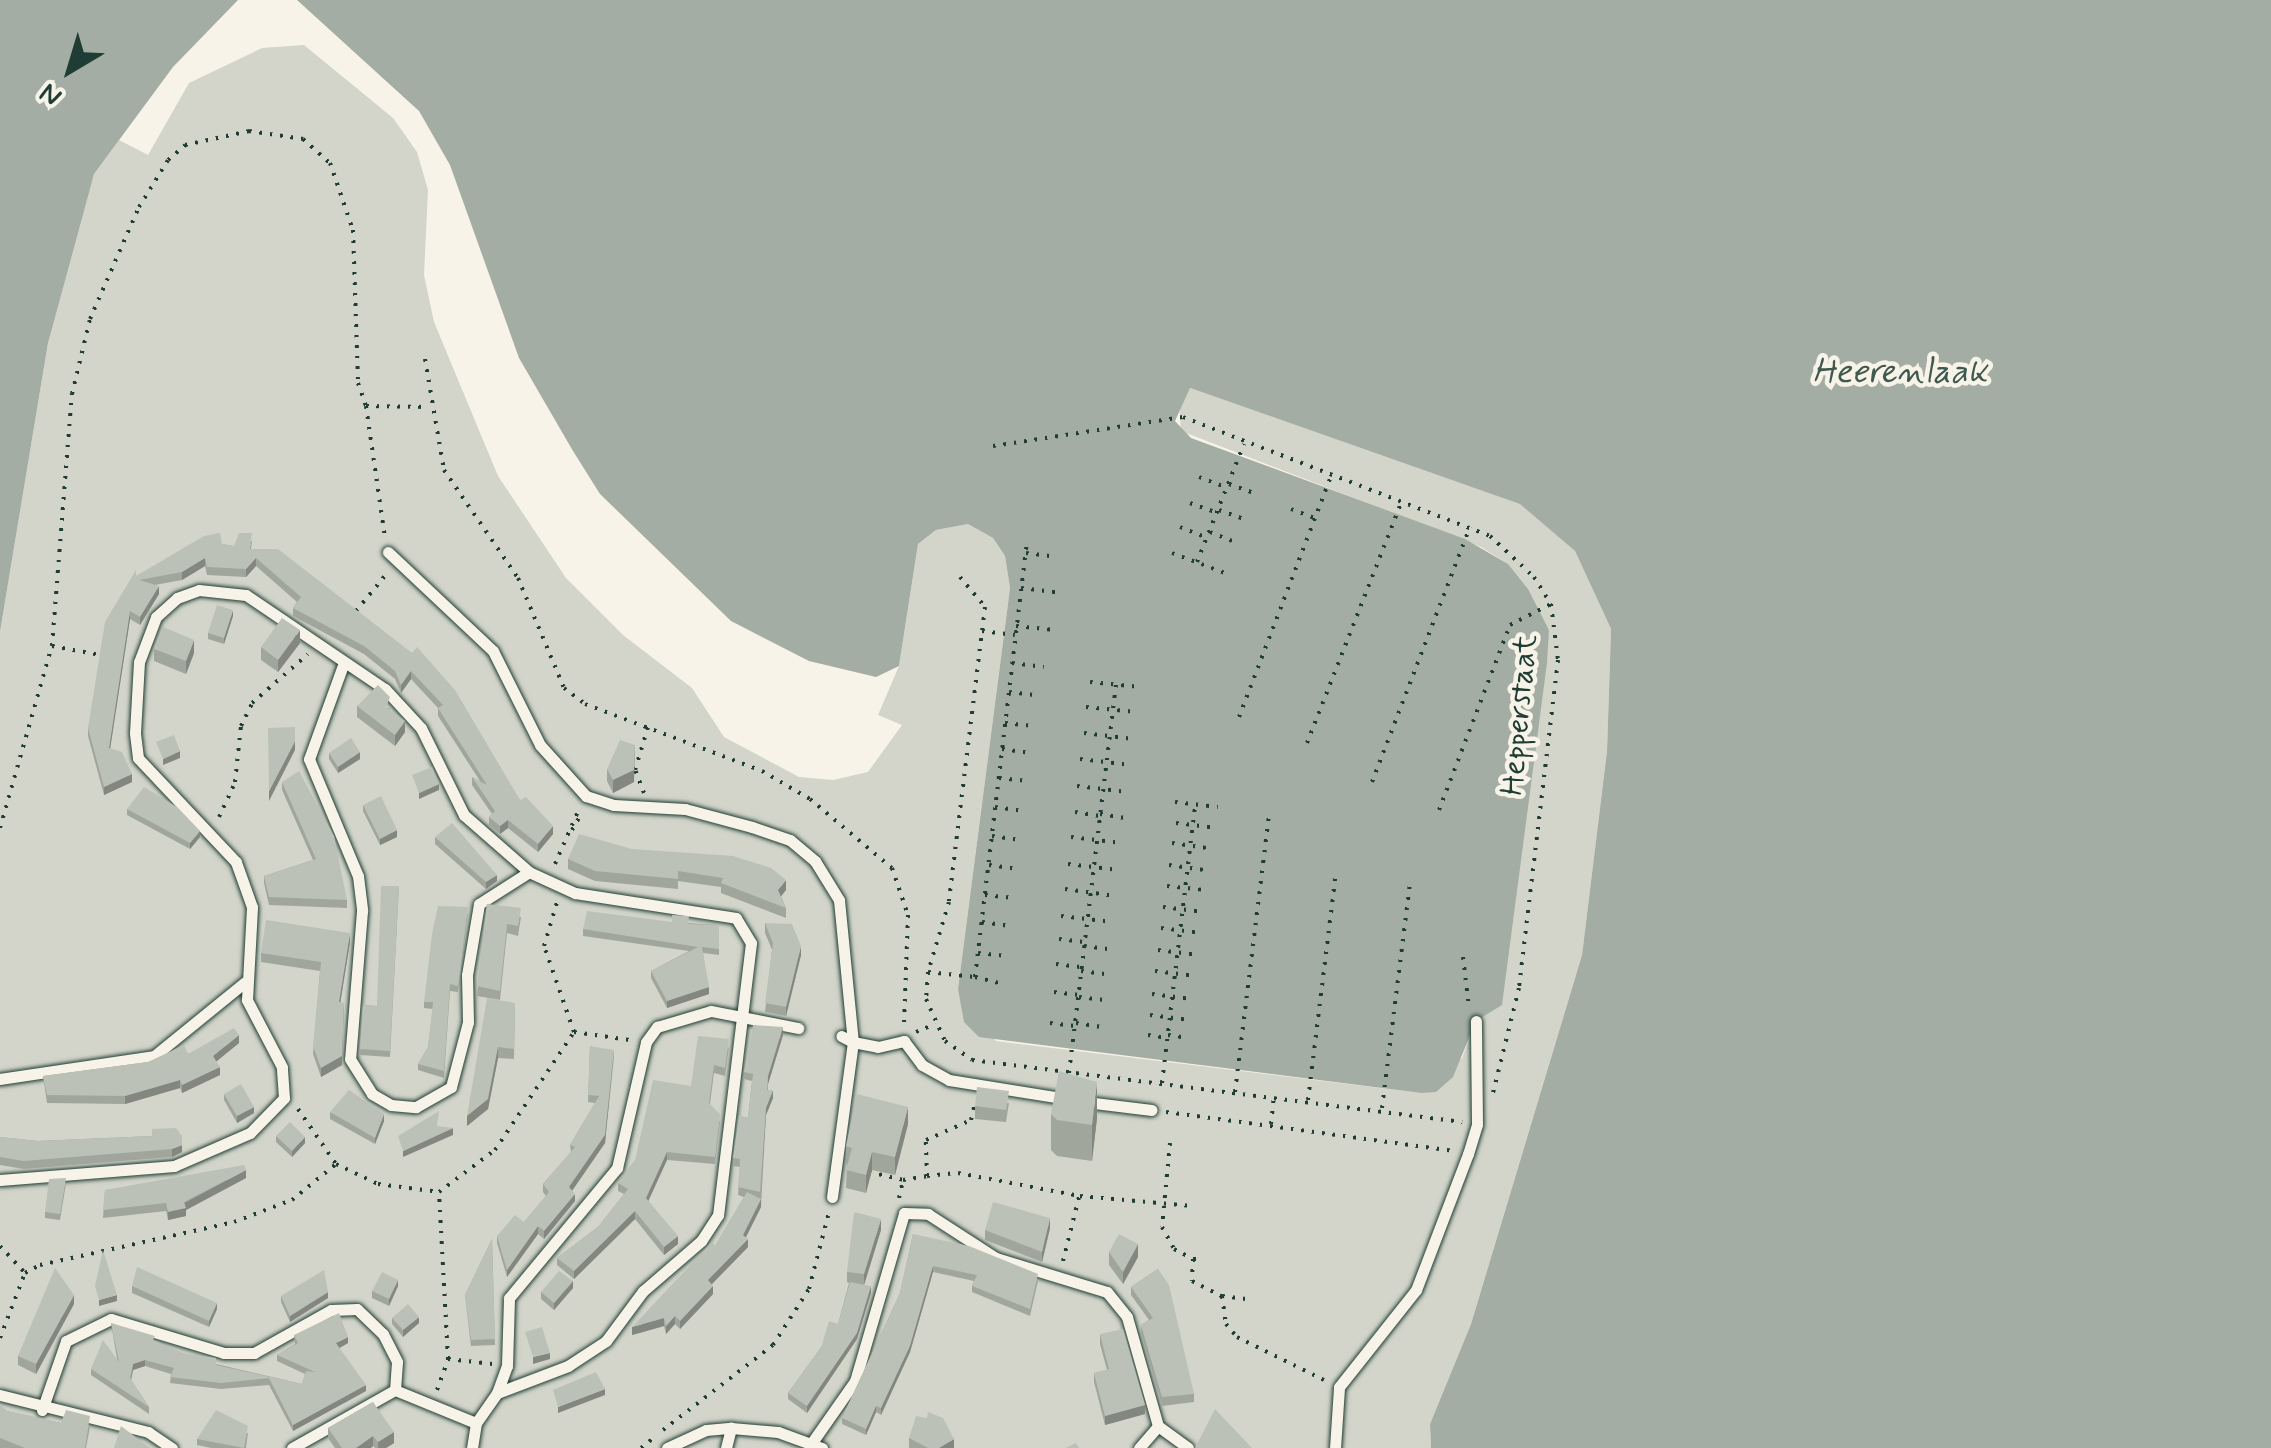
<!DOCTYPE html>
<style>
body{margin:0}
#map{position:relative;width:2271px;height:1448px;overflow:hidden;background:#f7f3e8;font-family:Mynerve,sans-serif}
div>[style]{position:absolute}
.green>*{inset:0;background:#d3d5ca}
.water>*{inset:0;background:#a4ada3}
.path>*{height:4px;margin-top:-2px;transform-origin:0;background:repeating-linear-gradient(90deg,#1f3d34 0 2.5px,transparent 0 10.5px)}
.roads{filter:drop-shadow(0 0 2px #1f3d34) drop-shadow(0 0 2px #1f3d34)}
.service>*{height:11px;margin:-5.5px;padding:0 5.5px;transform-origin:5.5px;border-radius:5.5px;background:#f7f3e8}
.wall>*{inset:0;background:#a1a69d}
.shaded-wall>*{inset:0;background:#83877f}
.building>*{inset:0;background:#bbc1b6}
span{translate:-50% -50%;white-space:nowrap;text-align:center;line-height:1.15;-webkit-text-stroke:9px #f7f3e8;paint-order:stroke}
.street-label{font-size:32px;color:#1f3d34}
.water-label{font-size:35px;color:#405950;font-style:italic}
.north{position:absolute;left:20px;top:20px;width:100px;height:100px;-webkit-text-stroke:8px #f7f3e8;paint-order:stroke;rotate:218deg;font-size:28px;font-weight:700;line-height:40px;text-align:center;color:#1f3d34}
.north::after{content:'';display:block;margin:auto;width:35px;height:45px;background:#1f3d34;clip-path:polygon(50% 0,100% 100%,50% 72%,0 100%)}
</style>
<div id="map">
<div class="green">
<i style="clip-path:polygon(304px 45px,393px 118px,417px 152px,428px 190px,424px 275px,434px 322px,498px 476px,566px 578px,623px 635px,692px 688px,724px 737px,799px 777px,833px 780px,868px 772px,902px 725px,878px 715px,899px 666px,918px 544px,936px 530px,968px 524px,993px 538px,1005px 556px,1010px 588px,958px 989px,996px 1041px,1421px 1093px,1462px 1058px,1476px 1021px,1549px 630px,1508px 564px,1481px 547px,1181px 431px,1179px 403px,1190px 388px,1521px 504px,1575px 551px,1611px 629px,1607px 751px,1582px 955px,1471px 1324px,1430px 1424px,1431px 1448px,0 1448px,0 632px,48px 343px,75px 228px,94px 174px,119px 140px,148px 155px,189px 83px,262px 48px)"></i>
</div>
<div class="water">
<i style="clip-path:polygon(0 0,238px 0,173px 67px,94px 174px,48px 343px,0 632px)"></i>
<i style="clip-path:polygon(297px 0,2271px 0,2271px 1448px,1431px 1448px,1430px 1424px,1471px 1324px,1582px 955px,1607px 751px,1611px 629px,1575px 551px,1520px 504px,1190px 388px,1175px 421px,1191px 438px,1465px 539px,1508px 564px,1528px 589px,1549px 630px,1547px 663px,1502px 1005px,1476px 1021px,1453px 1077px,1436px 1092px,1421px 1093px,979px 1037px,964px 1022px,958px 989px,1010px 588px,1005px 556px,993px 538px,968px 524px,936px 530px,918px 544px,899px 666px,876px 677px,809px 661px,731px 621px,600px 494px,573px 451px,519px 358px,450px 165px,419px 111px)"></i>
</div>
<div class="path">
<i style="left:425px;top:359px;width:113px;rotate:80.3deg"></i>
<i style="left:444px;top:470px;width:131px;rotate:55.6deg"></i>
<i style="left:518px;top:578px;width:119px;rotate:67.3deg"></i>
<i style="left:564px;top:688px;width:26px;rotate:37deg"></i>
<i style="left:585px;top:704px;width:189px;rotate:20.7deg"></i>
<i style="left:762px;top:771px;width:56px;rotate:30.3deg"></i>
<i style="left:810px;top:799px;width:107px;rotate:40.1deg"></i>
<i style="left:892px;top:868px;width:50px;rotate:71.2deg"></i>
<i style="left:908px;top:915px;width:111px;rotate:92.1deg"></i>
<i style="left:366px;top:406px;width:133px;rotate:81.8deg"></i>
<i style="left:993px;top:446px;width:192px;rotate:-8.7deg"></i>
<i style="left:1183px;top:417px;width:329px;rotate:21.2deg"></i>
<i style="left:1490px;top:536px;width:60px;rotate:43deg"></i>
<i style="left:1534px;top:577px;width:32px;rotate:58deg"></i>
<i style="left:1551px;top:604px;width:56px;rotate:82.9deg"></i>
<i style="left:1558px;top:660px;width:330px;rotate:96.8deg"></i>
<i style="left:1519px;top:988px;width:108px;rotate:103.9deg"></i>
<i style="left:1199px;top:477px;width:30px;rotate:21deg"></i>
<i style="left:1229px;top:484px;width:29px;rotate:20deg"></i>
<i style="left:1190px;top:503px;width:29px;rotate:20deg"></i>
<i style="left:1291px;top:509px;width:26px;rotate:21deg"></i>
<i style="left:1219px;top:510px;width:29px;rotate:20deg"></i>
<i style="left:1180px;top:527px;width:29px;rotate:22deg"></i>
<i style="left:1210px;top:532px;width:29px;rotate:22deg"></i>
<i style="left:1026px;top:553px;width:26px;rotate:7deg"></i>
<i style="left:1172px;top:553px;width:57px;rotate:20.7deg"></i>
<i style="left:1197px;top:562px;width:127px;rotate:-68.3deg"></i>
<i style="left:960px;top:577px;width:39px;rotate:50deg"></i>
<i style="left:985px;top:607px;width:297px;rotate:97deg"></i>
<i style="left:949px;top:902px;width:73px;rotate:106.7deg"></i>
<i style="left:928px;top:972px;width:27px;rotate:94deg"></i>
<i style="left:926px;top:999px;width:46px;rotate:65.7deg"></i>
<i style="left:945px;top:1041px;width:33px;rotate:35deg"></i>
<i style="left:972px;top:1060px;width:494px;rotate:7.2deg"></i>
<i style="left:1021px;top:588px;width:39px;rotate:7deg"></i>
<i style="left:356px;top:611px;width:50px;rotate:-50.6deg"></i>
<i style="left:1016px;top:626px;width:39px;rotate:6deg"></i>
<i style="left:982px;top:631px;width:33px;rotate:7deg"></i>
<i style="left:52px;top:646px;width:49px;rotate:10.6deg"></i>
<i style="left:1012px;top:663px;width:32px;rotate:7deg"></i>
<i style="left:1090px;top:682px;width:51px;rotate:5.6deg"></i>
<i style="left:1009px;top:692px;width:31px;rotate:7deg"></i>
<i style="left:1086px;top:707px;width:51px;rotate:5.6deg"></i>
<i style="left:1239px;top:717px;width:258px;rotate:-69.1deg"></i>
<i style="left:1005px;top:723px;width:30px;rotate:6deg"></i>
<i style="left:1084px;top:733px;width:50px;rotate:6.8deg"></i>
<i style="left:1307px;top:743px;width:258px;rotate:-68.6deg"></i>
<i style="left:1002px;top:749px;width:29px;rotate:8deg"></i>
<i style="left:1080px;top:759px;width:51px;rotate:6.7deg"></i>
<i style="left:999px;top:778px;width:30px;rotate:6deg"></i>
<i style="left:1372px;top:782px;width:273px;rotate:-69deg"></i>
<i style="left:1077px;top:786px;width:51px;rotate:6.7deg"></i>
<i style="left:644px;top:793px;width:25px;rotate:-111deg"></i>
<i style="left:635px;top:770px;width:45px;rotate:-73.2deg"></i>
<i style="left:1175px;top:802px;width:43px;rotate:6.6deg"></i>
<i style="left:995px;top:807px;width:30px;rotate:8deg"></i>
<i style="left:1439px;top:810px;width:198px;rotate:-69deg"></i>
<i style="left:1510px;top:625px;width:46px;rotate:-27.1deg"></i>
<i style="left:1075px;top:812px;width:25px;rotate:9deg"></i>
<i style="left:1100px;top:814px;width:25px;rotate:9deg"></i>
<i style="left:219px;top:817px;width:38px;rotate:-65deg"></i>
<i style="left:235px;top:782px;width:56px;rotate:-83.9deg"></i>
<i style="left:241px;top:726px;width:25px;rotate:-64deg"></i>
<i style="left:252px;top:703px;width:74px;rotate:-41.2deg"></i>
<i style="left:1176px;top:823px;width:35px;rotate:7deg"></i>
<i style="left:0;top:828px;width:189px;rotate:-74.1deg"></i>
<i style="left:52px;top:646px;width:253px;rotate:-85.5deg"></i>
<i style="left:72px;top:394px;width:77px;rotate:-76.5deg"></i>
<i style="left:90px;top:319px;width:122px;rotate:-66.4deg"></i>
<i style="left:139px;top:207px;width:55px;rotate:-58.3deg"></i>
<i style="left:168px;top:160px;width:23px;rotate:-41deg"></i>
<i style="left:185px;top:145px;width:66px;rotate:-12.3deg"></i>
<i style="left:249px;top:131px;width:55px;rotate:8.4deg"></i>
<i style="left:303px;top:139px;width:36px;rotate:42deg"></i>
<i style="left:330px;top:163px;width:71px;rotate:71.1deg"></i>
<i style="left:353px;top:230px;width:153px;rotate:88.1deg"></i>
<i style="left:358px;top:383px;width:24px;rotate:71deg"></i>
<i style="left:366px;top:406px;width:63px;rotate:0.9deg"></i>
<i style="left:572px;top:830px;width:20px;rotate:-60deg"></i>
<i style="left:992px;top:836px;width:29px;rotate:8deg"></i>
<i style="left:1071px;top:837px;width:51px;rotate:6.7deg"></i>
<i style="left:1172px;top:843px;width:37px;rotate:8deg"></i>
<i style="left:555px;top:864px;width:60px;rotate:-66.4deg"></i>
<i style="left:1068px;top:864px;width:51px;rotate:6.7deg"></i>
<i style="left:989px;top:865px;width:29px;rotate:8deg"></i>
<i style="left:1169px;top:865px;width:37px;rotate:8deg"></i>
<i style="left:1167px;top:886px;width:37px;rotate:6deg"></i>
<i style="left:1065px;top:889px;width:51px;rotate:7.8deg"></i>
<i style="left:985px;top:895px;width:29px;rotate:6deg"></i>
<i style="left:1163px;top:907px;width:39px;rotate:7deg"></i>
<i style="left:1061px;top:916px;width:52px;rotate:6.6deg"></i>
<i style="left:982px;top:922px;width:28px;rotate:8deg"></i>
<i style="left:1161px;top:928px;width:38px;rotate:7deg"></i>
<i style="left:1059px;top:939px;width:25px;rotate:7deg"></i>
<i style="left:1084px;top:946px;width:26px;rotate:7deg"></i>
<i style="left:1158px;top:950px;width:39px;rotate:7deg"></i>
<i style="left:978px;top:953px;width:30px;rotate:6deg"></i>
<i style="left:1463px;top:957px;width:50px;rotate:83.2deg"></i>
<i style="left:1056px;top:964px;width:26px;rotate:7deg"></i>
<i style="left:1081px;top:971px;width:26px;rotate:7deg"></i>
<i style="left:1155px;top:971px;width:39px;rotate:7deg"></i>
<i style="left:928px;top:972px;width:47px;rotate:6.1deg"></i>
<i style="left:975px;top:977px;width:439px;rotate:-83.2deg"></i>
<i style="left:975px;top:977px;width:29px;rotate:14deg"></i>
<i style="left:1054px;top:992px;width:25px;rotate:7deg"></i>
<i style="left:1152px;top:994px;width:40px;rotate:7.1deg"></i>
<i style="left:1079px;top:997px;width:25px;rotate:7deg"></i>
<i style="left:1150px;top:1015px;width:40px;rotate:7.1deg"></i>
<i style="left:1050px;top:1023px;width:25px;rotate:7deg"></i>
<i style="left:1076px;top:1023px;width:26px;rotate:9deg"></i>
<i style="left:574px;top:1032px;width:56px;rotate:8.3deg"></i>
<i style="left:916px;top:1032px;width:21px;rotate:-23deg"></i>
<i style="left:1148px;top:1035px;width:20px;rotate:9deg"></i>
<i style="left:1168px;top:1035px;width:21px;rotate:8deg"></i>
<i style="left:1069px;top:1073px;width:391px;rotate:-83.1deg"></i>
<i style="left:1162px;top:1083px;width:280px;rotate:-83.2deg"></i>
<i style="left:1235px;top:1092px;width:280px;rotate:-83deg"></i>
<i style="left:1308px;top:1100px;width:230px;rotate:-83deg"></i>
<i style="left:1382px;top:1108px;width:227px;rotate:-82.9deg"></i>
<i style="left:298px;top:1109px;width:67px;rotate:55.4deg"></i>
<i style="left:336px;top:1164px;width:47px;rotate:25.5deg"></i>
<i style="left:378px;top:1184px;width:62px;rotate:7.5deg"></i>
<i style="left:439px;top:1192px;width:70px;rotate:-36.9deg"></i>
<i style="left:495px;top:1150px;width:142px;rotate:-56.2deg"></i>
<i style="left:574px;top:1032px;width:91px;rotate:-109.2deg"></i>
<i style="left:544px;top:946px;width:46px;rotate:-73.5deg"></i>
<i style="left:1166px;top:1112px;width:291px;rotate:7.7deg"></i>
<i style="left:1271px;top:1124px;width:28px;rotate:-84deg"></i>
<i style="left:1170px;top:1143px;width:84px;rotate:95.4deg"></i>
<i style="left:1162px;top:1227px;width:25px;rotate:61deg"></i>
<i style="left:1174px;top:1249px;width:21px;rotate:28deg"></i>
<i style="left:1193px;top:1259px;width:22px;rotate:93deg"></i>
<i style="left:1192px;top:1281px;width:34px;rotate:27deg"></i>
<i style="left:1222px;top:1296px;width:28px;rotate:82deg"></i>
<i style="left:1226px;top:1324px;width:17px;rotate:50deg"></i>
<i style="left:1237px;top:1337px;width:97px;rotate:26.3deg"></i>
<i style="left:869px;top:1172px;width:35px;rotate:13deg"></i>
<i style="left:927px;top:1176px;width:31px;rotate:-6deg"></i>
<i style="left:958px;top:1173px;width:124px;rotate:10.7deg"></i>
<i style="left:1080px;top:1196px;width:113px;rotate:5.1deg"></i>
<i style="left:899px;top:1198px;width:18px;rotate:-77deg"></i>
<i style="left:903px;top:1180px;width:24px;rotate:-9deg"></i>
<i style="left:927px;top:1176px;width:36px;rotate:-92deg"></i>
<i style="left:926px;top:1140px;width:49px;rotate:-24deg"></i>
<i style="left:971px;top:1120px;width:18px;rotate:-77deg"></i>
<i style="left:0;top:1246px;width:37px;rotate:47deg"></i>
<i style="left:1193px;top:1259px;width:11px"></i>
<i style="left:1063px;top:1261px;width:66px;rotate:-76deg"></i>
<i style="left:1222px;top:1296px;width:26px;rotate:7deg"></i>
<i style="left:0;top:1338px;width:70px;rotate:-69deg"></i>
<i style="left:25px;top:1273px;width:17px;rotate:-28deg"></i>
<i style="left:40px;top:1265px;width:199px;rotate:-12.5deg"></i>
<i style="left:234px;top:1222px;width:62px;rotate:-20.8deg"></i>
<i style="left:292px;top:1200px;width:57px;rotate:-39.3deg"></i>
<i style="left:448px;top:1359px;width:45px;rotate:6.3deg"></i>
<i style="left:437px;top:1390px;width:33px;rotate:-70deg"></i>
<i style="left:448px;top:1359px;width:167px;rotate:-93.1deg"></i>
<i style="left:663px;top:1430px;width:139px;rotate:-37.7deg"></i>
<i style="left:773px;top:1345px;width:67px;rotate:-57.3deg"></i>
<i style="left:809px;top:1289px;width:80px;rotate:-75.4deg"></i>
<i style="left:641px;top:1448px;width:14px;rotate:-39deg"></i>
</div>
<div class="roads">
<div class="service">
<i style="left:388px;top:552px;width:144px;rotate:43.3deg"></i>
<i style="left:493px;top:651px;width:105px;rotate:63.4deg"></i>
<i style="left:540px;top:745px;width:69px;rotate:48deg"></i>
<i style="left:586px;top:796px;width:29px;rotate:18deg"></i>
<i style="left:614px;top:805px;width:71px;rotate:3.2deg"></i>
<i style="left:685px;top:809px;width:69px;rotate:15deg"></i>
<i style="left:752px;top:827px;width:40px;rotate:18.9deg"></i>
<i style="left:790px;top:840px;width:33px;rotate:40deg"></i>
<i style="left:815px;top:861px;width:46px;rotate:58.4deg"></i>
<i style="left:839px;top:900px;width:143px;rotate:84.4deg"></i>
<i style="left:853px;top:1042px;width:25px;rotate:11deg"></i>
<i style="left:878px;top:1047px;width:27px;rotate:-13deg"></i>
<i style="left:904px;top:1041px;width:30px;rotate:53deg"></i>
<i style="left:922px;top:1065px;width:31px;rotate:29deg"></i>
<i style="left:949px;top:1080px;width:121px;rotate:9.1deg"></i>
<i style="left:343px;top:665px;width:100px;rotate:109.9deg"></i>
<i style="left:309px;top:759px;width:127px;rotate:67.3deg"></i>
<i style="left:358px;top:876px;width:35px;rotate:83deg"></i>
<i style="left:362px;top:911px;width:148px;rotate:94.6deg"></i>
<i style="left:350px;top:1059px;width:41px;rotate:57.8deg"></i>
<i style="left:372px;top:1094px;width:22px;rotate:30deg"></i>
<i style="left:391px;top:1105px;width:25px;rotate:5deg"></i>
<i style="left:416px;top:1107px;width:40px;rotate:-29.7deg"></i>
<i style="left:451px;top:1087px;width:67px;rotate:-75.3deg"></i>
<i style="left:468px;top:1022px;width:47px;rotate:-91.2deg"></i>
<i style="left:467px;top:975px;width:72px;rotate:-80.4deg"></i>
<i style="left:479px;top:904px;width:59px;rotate:-32.6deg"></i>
<i style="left:0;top:1079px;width:156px;rotate:-8.5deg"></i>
<i style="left:154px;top:1056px;width:117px;rotate:-39.1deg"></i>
<i style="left:1086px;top:1102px;width:66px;rotate:6.9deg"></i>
<i style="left:0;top:1180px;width:175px;rotate:-4.6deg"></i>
<i style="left:174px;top:1166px;width:83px;rotate:-23.5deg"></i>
<i style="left:250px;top:1133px;width:49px;rotate:-45.8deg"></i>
<i style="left:284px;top:1098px;width:31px;rotate:-94deg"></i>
<i style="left:282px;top:1067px;width:76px;rotate:-117.6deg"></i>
<i style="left:247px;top:1000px;width:93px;rotate:-86.9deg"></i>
<i style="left:252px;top:907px;width:48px;rotate:-109.6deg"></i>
<i style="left:236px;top:862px;width:143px;rotate:-133.3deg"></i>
<i style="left:138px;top:758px;width:25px;rotate:-97deg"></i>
<i style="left:135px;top:733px;width:71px;rotate:-86.8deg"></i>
<i style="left:139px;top:662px;width:48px;rotate:-69.3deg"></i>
<i style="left:156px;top:617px;width:28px;rotate:-42deg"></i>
<i style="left:177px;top:598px;width:23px;rotate:-20deg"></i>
<i style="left:199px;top:590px;width:47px;rotate:6.1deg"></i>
<i style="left:246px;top:595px;width:168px;rotate:34.1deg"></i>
<i style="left:385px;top:689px;width:53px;rotate:47.3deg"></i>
<i style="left:421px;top:728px;width:97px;rotate:63.7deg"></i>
<i style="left:464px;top:815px;width:86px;rotate:41.2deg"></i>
<i style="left:529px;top:872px;width:51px;rotate:24.5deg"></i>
<i style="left:575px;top:893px;width:163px;rotate:8.8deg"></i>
<i style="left:736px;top:918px;width:29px;rotate:59deg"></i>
<i style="left:751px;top:943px;width:274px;rotate:96.9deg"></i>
<i style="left:718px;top:1215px;width:31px;rotate:123deg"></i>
<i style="left:701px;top:1241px;width:77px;rotate:139.2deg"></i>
<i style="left:643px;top:1291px;width:62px;rotate:126.5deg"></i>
<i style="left:606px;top:1341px;width:45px;rotate:146.7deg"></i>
<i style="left:568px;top:1366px;width:76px;rotate:159.2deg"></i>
<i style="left:497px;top:1393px;width:37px;rotate:125deg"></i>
<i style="left:476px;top:1423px;width:25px;rotate:99deg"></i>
<i style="left:832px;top:1197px;width:156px;rotate:-82.3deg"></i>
<i style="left:853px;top:1042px;width:13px;rotate:-153deg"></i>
<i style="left:497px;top:1393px;width:29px;rotate:-70deg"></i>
<i style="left:507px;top:1366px;width:68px;rotate:-88.3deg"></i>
<i style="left:509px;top:1298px;width:169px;rotate:-50.3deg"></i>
<i style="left:617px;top:1168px;width:129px;rotate:-77deg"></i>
<i style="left:646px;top:1042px;width:19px;rotate:-54deg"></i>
<i style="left:657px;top:1027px;width:56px;rotate:-16.5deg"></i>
<i style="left:711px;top:1011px;width:89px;rotate:11.1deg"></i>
<i style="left:0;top:1395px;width:153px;rotate:14deg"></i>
<i style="left:148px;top:1432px;width:29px;rotate:34deg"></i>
<i style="left:42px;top:1410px;width:73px;rotate:-70.8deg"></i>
<i style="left:66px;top:1341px;width:50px;rotate:-26.1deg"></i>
<i style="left:111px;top:1319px;width:118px;rotate:16.7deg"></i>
<i style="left:224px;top:1353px;width:30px"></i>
<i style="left:254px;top:1353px;width:88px;rotate:-29.2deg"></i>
<i style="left:331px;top:1310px;width:26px;rotate:-2deg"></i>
<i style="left:357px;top:1309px;width:36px;rotate:44deg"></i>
<i style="left:383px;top:1334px;width:31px;rotate:63deg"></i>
<i style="left:397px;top:1362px;width:28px;rotate:94deg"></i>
<i style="left:813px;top:1441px;width:73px;rotate:-55deg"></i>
<i style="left:855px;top:1381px;width:175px;rotate:-73.7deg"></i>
<i style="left:904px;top:1213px;width:24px;rotate:2deg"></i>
<i style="left:928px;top:1214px;width:81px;rotate:32.9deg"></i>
<i style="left:996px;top:1258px;width:116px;rotate:17deg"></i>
<i style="left:1107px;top:1292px;width:32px;rotate:51deg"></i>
<i style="left:1127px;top:1317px;width:113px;rotate:74.1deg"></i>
<i style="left:1158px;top:1426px;width:37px;rotate:36deg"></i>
<i style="left:292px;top:1448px;width:118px;rotate:-29.4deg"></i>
<i style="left:395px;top:1390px;width:87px;rotate:22.2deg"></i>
<i style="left:667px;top:1448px;width:43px;rotate:-24.8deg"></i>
<i style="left:706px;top:1430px;width:25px;rotate:-5deg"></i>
<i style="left:731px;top:1428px;width:47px;rotate:4.9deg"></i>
<i style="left:778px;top:1432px;width:47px;rotate:20deg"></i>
<i style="left:726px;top:1448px;width:21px;rotate:-76deg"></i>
<i style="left:1139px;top:1448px;width:29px;rotate:-49deg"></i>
<i style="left:1335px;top:1448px;width:61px;rotate:-86.2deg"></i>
<i style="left:1339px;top:1387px;width:124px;rotate:-51.6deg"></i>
<i style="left:1416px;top:1290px;width:146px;rotate:-69.1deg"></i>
<i style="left:1468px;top:1154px;width:31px;rotate:-73deg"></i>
<i style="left:1477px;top:1124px;width:103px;rotate:-90.6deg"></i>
</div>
</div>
<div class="wall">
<i style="clip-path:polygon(252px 541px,251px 549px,412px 653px,520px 800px,553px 834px,538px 852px,508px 828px,500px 834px,489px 825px,489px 817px,492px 814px,472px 785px,472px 777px,480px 781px,438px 716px,438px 708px,411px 679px,401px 693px,395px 679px,364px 654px,293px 616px,293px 608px,297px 602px,256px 566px,246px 577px,207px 575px,205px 566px,182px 580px,155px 585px,159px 594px,140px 625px,130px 619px,110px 749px,132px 782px,104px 795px,88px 736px,88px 728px,136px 576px,222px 544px,234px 546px)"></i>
<i style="clip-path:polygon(233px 616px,224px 644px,208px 639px,208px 633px)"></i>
<i style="clip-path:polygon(300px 643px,278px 672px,261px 660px,261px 647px)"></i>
<i style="clip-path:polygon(154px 649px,194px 653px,186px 674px,154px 661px)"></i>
<i style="clip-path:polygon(357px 706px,390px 708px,389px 710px,405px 732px,395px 746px,357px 717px)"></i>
<i style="clip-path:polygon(329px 753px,360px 759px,338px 773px,329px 759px)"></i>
<i style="clip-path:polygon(607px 769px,634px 782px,613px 793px,607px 781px)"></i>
<i style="clip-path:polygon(282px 782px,347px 900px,347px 908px,269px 905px,264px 883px,264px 876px,313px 860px,282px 790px)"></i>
<i style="clip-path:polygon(363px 805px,397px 837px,380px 845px,363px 811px)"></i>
<i style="clip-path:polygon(127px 809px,200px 837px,190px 849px,127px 815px)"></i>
<i style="clip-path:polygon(435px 837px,497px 881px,486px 889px,435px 844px)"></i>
<i style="clip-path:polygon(632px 849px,786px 890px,781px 896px,786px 908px,786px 918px,721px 893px,721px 887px,678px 881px,678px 889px,595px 881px,568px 869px,568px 859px)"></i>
<i style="clip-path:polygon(399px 886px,390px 1057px,360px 1055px,363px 1005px,377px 1006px)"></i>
<i style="clip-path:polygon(487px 904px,521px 917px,518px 936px,507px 933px,500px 1000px,477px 996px)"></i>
<i style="clip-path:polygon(468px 913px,458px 992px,450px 991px,444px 1078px,418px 1070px,418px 1064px,428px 1047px,433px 1009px,424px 1008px,424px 1002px)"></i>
<i style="clip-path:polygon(672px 922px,719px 925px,719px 955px,703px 953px,709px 994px,667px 1008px,651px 978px,651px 971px,689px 951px,583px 936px,583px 929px)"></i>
<i style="clip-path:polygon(765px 923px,801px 955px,786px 1016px,765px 1012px,772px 950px,765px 933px)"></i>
<i style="clip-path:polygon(350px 942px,340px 1003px,342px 1065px,321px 1077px,313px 1054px,320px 971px,261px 962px,261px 953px)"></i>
<i style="clip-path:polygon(515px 1003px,514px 1059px,498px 1058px,488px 1109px,467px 1126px)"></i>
<i style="clip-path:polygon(783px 1035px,768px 1084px,768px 1090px,773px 1098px,766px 1115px,761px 1207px,746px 1237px,748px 1247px,712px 1284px,713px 1294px,680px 1329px,675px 1324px,666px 1334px,664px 1326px,632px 1335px,715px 1246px,744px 1197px,738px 1195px,740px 1167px,733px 1166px,733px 1158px,748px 1117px,752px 1081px,744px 1079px,744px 1072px)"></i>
<i style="clip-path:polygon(239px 1043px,216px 1062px,220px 1075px,182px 1093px,180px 1088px,125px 1104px,47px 1103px,43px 1076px,148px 1062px)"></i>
<i style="clip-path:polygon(590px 1046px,614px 1057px,605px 1143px,572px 1191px,575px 1201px,544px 1239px,538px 1234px,507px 1277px,497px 1243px,497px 1236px,524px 1222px,546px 1196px,543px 1192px,543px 1184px,571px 1152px,570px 1145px,595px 1103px,588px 1102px)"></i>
<i style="clip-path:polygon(729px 1047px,725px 1076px,714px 1073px,710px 1104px,720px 1122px,715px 1164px,667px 1160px,648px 1201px,678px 1244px,664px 1255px,635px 1219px,574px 1279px,557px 1265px,557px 1258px,599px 1226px,624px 1194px,618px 1191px,618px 1183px,691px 1086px)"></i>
<i style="clip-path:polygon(224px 1094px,254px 1113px,237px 1123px,224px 1100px)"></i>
<i style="clip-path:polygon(1009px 1103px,1006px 1122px,975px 1119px,975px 1106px)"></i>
<i style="clip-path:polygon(330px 1112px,384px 1121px,375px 1144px,330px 1119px)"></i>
<i style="clip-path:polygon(1051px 1114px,1097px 1118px,1092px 1161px,1057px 1156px,1051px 1150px)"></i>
<i style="clip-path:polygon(908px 1124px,895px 1175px,872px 1170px,866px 1193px,846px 1188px,847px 1164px,846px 1164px,846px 1146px)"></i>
<i style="clip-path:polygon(152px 1136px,182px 1152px,172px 1157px,24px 1169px,0 1165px,0 1137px,38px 1141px)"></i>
<i style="clip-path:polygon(276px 1136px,305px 1143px,292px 1157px,276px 1142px)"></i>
<i style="clip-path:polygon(246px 1178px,186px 1210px,186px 1216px,168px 1220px,166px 1211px,103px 1218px,105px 1190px)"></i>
<i style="clip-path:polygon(66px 1184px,60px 1220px,45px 1218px,45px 1212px)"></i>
<i style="clip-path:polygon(1050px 1228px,1042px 1262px,985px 1240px,985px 1230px)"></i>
<i style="clip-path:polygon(881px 1230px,864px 1285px,871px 1293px,857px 1339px,807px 1413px,788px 1399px,788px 1393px,838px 1324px,849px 1283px,847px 1282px,847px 1272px)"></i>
<i style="clip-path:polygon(913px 1234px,1038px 1281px,1030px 1316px,972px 1292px,972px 1286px,974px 1281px,933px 1272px,910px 1352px,881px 1415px,876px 1412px,866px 1435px,842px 1424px,842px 1418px,900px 1293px)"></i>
<i style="clip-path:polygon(492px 1239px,495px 1345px,471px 1346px,465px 1295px)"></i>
<i style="clip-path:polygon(1109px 1252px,1138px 1257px,1123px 1284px,1109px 1265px)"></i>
<i style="clip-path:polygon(1158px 1269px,1194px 1394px,1194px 1402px,1162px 1406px,1141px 1334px,1141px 1325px,1149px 1320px,1131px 1295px,1131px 1287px)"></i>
<i style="clip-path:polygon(132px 1286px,217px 1309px,209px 1327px,132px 1293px)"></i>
<i style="clip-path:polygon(398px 1286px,389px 1306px,372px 1298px,372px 1291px)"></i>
<i style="clip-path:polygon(573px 1288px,554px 1310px,541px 1299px,541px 1292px)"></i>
<i style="clip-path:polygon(281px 1296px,328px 1298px,290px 1322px,281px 1302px)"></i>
<i style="clip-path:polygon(74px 1304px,36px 1374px,18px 1365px,18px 1356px)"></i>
<i style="clip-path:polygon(392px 1318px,419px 1323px,403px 1337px,392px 1324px)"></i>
<i style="clip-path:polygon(111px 1323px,182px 1353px,216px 1364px,302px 1384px,305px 1374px,277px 1361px,277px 1355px,295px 1344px,294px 1335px,348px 1343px,339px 1348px,366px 1391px,293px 1431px,269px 1385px,221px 1389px,170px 1383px,171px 1374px,145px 1366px,133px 1370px,131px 1380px,149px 1407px,149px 1414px,91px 1375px,91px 1369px,117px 1359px)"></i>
<i style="clip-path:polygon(1100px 1334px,1145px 1414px,1105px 1425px,1094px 1382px,1094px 1373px,1107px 1370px,1100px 1344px)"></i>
<i style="clip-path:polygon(373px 1402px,394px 1443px,386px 1448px,375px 1448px,373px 1446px,371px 1448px,335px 1448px,328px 1438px,328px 1428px)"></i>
<i style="clip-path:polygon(0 1406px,7px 1411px,61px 1423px,90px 1427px,86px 1448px,0 1448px)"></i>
<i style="clip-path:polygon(927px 1418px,954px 1448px,909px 1448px,909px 1438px)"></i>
<i style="clip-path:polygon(248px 1433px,246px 1448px,211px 1448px,197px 1445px,197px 1439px)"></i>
</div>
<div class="shaded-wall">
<i style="clip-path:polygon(205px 558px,205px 566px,182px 580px,182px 572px)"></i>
<i style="clip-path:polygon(256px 558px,256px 566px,246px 577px,246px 569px)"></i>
<i style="clip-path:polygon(159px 586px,159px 594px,140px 625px,140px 617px)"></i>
<i style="clip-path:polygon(233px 610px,233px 616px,224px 644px,224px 638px)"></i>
<i style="clip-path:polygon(130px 611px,130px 619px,109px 756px,109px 748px)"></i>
<i style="clip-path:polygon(300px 630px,300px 643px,278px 672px,278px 660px)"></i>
<i style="clip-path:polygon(194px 640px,194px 653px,186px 674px,186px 661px)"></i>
<i style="clip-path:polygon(411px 671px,411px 679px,401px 693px,401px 685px)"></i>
<i style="clip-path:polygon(405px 721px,405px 732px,395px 746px,395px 735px)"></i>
<i style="clip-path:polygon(295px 741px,295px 750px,269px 801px,269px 791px)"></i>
<i style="clip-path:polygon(635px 745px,634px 782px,613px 793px,613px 780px)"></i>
<i style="clip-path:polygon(180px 751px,180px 758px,163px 765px,163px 759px)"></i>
<i style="clip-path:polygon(360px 752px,360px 759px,338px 773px,338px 767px)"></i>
<i style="clip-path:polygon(132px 774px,132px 782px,104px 795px,104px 787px)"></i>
<i style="clip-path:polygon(439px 784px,439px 790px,419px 799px,419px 793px)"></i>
<i style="clip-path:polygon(508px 820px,508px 828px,500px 834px,500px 826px)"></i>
<i style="clip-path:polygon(553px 826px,553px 834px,538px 852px,538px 844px)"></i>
<i style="clip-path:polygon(397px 830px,397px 837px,380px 845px,380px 839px)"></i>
<i style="clip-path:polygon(200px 831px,200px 837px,190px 849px,190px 843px)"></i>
<i style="clip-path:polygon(497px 875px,497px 881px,486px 889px,486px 882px)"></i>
<i style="clip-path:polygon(786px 880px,786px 890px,778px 900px,778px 890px)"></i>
<i style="clip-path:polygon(350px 933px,350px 942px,339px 1011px,339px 1002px)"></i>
<i style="clip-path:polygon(801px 946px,801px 955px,786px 1016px,786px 1007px)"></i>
<i style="clip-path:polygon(709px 987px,709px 994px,667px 1008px,667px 1001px)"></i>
<i style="clip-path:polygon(344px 1003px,342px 1065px,321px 1077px,321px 1068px)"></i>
<i style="clip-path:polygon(783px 1027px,783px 1035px,768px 1084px,768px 1076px)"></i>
<i style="clip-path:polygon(239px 1035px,239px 1043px,213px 1064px,213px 1056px)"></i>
<i style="clip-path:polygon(498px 1047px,498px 1058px,488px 1109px,467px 1126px,467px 1116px)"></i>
<i style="clip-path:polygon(614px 1050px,605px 1143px,569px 1195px,569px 1187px)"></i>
<i style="clip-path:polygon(220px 1067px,220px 1075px,182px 1093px,182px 1085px)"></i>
<i style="clip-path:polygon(180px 1080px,180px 1088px,125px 1104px,125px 1096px)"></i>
<i style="clip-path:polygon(1097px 1082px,1097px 1118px,1092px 1161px,1092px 1125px)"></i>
<i style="clip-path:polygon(773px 1090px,773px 1098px,766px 1115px,760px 1200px,766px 1108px)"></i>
<i style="clip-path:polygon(254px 1107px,254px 1113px,237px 1123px,237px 1116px)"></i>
<i style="clip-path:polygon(908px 1107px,908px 1124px,895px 1175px,895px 1157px)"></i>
<i style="clip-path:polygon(384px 1114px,384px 1121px,375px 1144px,375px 1138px)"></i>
<i style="clip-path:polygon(453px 1128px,453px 1135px,403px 1157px,403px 1151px)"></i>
<i style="clip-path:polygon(305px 1137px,305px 1143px,292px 1157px,292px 1151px)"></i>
<i style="clip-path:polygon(182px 1145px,182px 1152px,172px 1157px,172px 1149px)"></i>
<i style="clip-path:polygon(667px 1152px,667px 1160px,646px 1206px,646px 1198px)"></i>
<i style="clip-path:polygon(872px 1152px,872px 1170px,866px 1193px,866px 1175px)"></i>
<i style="clip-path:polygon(246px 1170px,246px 1178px,186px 1210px,186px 1216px,168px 1220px,168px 1212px)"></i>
<i style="clip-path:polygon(575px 1194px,575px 1201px,544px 1239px,544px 1231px)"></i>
<i style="clip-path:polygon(761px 1199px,761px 1207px,743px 1243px,743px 1235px)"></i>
<i style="clip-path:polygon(635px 1211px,635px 1219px,574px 1279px,574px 1271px)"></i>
<i style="clip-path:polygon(1050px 1218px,1050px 1228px,1042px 1262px,1042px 1252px)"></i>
<i style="clip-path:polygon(881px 1219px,881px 1230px,864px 1285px,864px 1274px)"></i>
<i style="clip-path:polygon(538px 1226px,538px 1234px,507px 1277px,507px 1270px)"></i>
<i style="clip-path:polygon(678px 1236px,678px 1244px,664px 1255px,664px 1247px)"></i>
<i style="clip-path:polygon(748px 1239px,748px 1247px,708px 1288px,708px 1280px)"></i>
<i style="clip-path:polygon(1138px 1244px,1138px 1257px,1123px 1284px,1123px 1272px)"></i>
<i style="clip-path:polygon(933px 1266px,933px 1272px,910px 1352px,881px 1415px,881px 1408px)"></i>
<i style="clip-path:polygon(398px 1280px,398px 1286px,389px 1306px,389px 1299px)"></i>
<i style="clip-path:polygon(573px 1281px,573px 1288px,554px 1310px,554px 1303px)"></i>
<i style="clip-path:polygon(713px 1286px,713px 1294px,680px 1329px,680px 1321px)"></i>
<i style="clip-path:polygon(871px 1286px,871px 1293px,857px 1339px,807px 1413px,807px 1406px)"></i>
<i style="clip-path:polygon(328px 1292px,328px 1298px,290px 1322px,290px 1316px)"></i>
<i style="clip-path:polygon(74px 1295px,74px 1304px,36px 1374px,36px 1364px)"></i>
<i style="clip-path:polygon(117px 1295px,117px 1301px,99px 1306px,99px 1300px)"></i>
<i style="clip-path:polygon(217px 1303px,217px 1309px,209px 1327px,209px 1321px)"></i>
<i style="clip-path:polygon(675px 1316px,675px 1324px,666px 1334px,666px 1326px)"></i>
<i style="clip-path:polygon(419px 1317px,419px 1323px,403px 1337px,403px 1330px)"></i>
<i style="clip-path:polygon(664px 1318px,664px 1326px,632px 1335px,632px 1327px)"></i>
<i style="clip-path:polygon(348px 1337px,348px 1343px,336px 1350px,336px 1343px)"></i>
<i style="clip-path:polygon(550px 1353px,550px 1359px,533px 1364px,533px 1357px)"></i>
<i style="clip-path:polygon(145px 1360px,145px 1366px,133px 1370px,130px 1385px,133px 1364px)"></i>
<i style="clip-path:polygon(366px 1385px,366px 1391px,293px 1431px,293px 1425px)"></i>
<i style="clip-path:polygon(605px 1389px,605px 1395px,558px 1413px,558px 1407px)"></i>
<i style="clip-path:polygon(1145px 1405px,1145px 1414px,1105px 1425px,1105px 1416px)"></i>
<i style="clip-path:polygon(876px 1406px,876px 1412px,866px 1435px,866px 1429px)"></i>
<i style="clip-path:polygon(394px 1432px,394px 1443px,386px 1448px,378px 1448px,378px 1442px)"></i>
<i style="clip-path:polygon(373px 1436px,373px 1446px,371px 1448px,356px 1448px)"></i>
<i style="clip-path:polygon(954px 1439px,954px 1448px,939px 1448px)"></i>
</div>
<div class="building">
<i style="clip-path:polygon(220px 533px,222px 544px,234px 546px,239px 533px,252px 533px,250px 549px,278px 549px,412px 653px,417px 647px,455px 690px,520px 800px,526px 797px,553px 826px,538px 844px,508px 820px,500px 826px,489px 817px,495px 811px,472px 777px,487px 785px,438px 708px,443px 705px,411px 671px,401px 685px,395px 671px,364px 646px,293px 608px,301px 597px,256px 558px,246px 569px,207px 567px,205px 558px,182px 572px,139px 580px,159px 586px,140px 617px,130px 611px,109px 748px,122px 752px,132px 774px,104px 787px,88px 728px,105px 622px,136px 570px,136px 576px,204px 536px)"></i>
<i style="clip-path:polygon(217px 605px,233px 610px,224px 638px,208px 633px)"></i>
<i style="clip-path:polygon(282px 618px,300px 630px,278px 660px,261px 647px)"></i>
<i style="clip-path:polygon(163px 627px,194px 640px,186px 661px,154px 649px)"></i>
<i style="clip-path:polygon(378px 685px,390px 697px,386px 707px,405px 721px,395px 735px,357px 706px)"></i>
<i style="clip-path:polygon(295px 727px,295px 741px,269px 791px,268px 728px)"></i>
<i style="clip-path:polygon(174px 735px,180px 751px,163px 759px,156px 742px)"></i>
<i style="clip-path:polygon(351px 738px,360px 752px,338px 767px,329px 753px)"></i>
<i style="clip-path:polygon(620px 740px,635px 745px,634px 770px,613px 780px,607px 769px)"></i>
<i style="clip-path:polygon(432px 767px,439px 784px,419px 793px,412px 775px)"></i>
<i style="clip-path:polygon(299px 771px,334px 836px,347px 900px,269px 897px,264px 876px,316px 859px,282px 782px)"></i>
<i style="clip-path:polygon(144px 787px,177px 807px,200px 831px,190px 843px,127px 809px)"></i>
<i style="clip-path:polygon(381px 796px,397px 830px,380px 839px,363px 805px)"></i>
<i style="clip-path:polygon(452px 823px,497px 875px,486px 882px,435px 837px)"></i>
<i style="clip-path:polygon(579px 834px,632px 849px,733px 856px,771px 868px,786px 880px,778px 890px,786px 908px,721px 883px,723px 878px,678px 871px,678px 879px,595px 871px,568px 859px)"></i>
<i style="clip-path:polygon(381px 886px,399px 886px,390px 1051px,360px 1049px,363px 1005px,377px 1006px)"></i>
<i style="clip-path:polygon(487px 904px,521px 908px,518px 926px,507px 924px,500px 991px,477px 986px)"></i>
<i style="clip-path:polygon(438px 906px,468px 907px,458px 986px,450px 984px,444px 1071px,418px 1064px,428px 1047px,433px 1002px,424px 1002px,432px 934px)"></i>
<i style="clip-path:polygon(587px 911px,672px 922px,672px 915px,689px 916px,688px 924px,719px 925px,719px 949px,702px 947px,709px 987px,667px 1001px,651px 971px,698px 947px,583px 929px)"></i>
<i style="clip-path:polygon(266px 920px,350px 933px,339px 1002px,344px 1003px,342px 1056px,321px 1068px,313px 1046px,321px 962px,261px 953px)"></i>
<i style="clip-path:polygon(765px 923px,792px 924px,801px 946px,786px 1007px,765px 1003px,773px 943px)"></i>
<i style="clip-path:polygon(487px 998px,515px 1003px,514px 1049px,498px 1047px,488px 1099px,467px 1116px)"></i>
<i style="clip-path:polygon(753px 1025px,783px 1027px,768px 1076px,767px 1090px,773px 1090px,766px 1108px,760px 1192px,738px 1187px,740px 1159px,733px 1158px,739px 1116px,748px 1117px,753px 1074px,744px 1072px)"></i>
<i style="clip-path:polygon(234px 1028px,239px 1035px,213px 1056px,220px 1067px,182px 1085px,180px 1080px,125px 1096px,47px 1095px,43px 1076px,148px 1062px,184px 1045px,188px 1054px)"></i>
<i style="clip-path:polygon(698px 1036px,729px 1039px,725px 1068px,714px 1065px,709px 1103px,720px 1114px,715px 1157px,667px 1152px,646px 1198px,678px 1236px,664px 1247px,635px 1211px,574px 1271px,557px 1258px,599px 1226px,628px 1189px,618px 1183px,635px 1160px,653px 1080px,691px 1086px)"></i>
<i style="clip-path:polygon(590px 1046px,614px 1050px,605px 1135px,569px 1187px,575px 1194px,544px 1231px,538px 1226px,507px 1270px,497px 1236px,515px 1215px,524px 1222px,549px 1192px,543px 1184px,575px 1147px,570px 1145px,599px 1096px,588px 1095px)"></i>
<i style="clip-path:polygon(1059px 1071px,1097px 1082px,1092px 1125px,1057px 1120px,1051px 1114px)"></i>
<i style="clip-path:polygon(241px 1084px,254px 1107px,237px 1116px,224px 1094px)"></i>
<i style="clip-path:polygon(977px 1087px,1009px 1091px,1006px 1110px,975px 1106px)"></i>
<i style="clip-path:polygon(349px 1090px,384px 1114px,375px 1138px,330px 1112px)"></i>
<i style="clip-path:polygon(857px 1094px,908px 1107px,895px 1157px,872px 1152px,866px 1175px,846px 1170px,852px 1148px,846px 1146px)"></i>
<i style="clip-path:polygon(439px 1111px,437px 1126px,453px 1128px,403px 1151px,398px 1136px)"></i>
<i style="clip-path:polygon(290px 1122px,305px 1137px,292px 1151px,276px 1136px)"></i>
<i style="clip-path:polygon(176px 1128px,182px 1136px,182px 1145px,172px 1149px,24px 1161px,0 1157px,0 1137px,38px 1141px,152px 1136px,152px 1129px)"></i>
<i style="clip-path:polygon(244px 1165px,246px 1170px,184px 1202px,186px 1208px,168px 1212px,166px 1203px,103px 1210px,105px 1190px)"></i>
<i style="clip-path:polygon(66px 1178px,60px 1214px,45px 1212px,49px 1179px)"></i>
<i style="clip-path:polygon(747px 1192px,761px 1199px,743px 1235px,748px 1239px,708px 1280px,713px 1286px,680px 1321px,675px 1316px,666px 1326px,664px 1318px,632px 1327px,712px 1242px,715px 1246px)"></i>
<i style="clip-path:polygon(993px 1202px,1050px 1218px,1042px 1252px,985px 1230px)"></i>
<i style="clip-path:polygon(854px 1212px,881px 1219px,864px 1274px,847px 1272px)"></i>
<i style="clip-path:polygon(913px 1234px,969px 1246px,1038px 1274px,1030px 1309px,972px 1286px,977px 1275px,933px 1266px,910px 1346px,881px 1408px,876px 1406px,866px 1429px,842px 1418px,900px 1293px)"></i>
<i style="clip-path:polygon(1119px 1234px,1138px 1244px,1123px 1272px,1109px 1252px)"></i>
<i style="clip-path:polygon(492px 1239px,495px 1339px,471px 1340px,465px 1295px)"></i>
<i style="clip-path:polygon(103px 1250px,117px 1295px,99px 1300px,95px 1286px)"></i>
<i style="clip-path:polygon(137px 1267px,217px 1303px,209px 1321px,132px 1286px)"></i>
<i style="clip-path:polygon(55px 1268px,74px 1295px,36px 1364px,18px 1356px)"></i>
<i style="clip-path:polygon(1158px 1269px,1169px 1285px,1194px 1394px,1162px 1397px,1141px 1325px,1153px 1318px,1131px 1287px)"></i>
<i style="clip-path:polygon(324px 1270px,328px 1292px,290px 1316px,281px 1296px)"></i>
<i style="clip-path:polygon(559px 1271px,573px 1281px,554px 1303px,541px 1292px)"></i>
<i style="clip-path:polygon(382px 1272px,398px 1280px,389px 1299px,372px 1291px)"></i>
<i style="clip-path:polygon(850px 1282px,871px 1286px,857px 1333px,807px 1406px,788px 1393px,821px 1348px,829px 1321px,838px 1324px)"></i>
<i style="clip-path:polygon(408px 1304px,419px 1317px,403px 1330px,392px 1318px)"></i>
<i style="clip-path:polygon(339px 1313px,348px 1337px,336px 1343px,366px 1385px,293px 1425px,269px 1378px,221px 1383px,170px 1377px,174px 1368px,145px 1360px,133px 1364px,130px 1378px,149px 1407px,91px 1369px,103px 1340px,119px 1362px,111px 1323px,155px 1336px,153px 1340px,182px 1353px,216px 1358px,216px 1365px,302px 1384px,306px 1371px,315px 1372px,277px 1355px,298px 1343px,294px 1335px)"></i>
<i style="clip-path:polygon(542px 1327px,550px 1353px,533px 1357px,525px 1332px)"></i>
<i style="clip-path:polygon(1123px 1329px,1145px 1405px,1105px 1416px,1094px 1373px,1109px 1369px,1100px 1334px)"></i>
<i style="clip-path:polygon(596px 1372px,605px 1389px,558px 1407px,553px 1390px)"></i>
<i style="clip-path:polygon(373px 1402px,394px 1432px,378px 1442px,373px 1436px,356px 1448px,342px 1448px,328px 1428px)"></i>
<i style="clip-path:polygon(0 1406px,7px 1411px,61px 1423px,66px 1410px,90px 1416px,85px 1448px,25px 1448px,0 1438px)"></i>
<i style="clip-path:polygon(1215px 1409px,1252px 1448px,1180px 1448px,1195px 1448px)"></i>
<i style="clip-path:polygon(216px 1410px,248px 1426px,244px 1448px,197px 1439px)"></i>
<i style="clip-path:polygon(928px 1412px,943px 1418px,954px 1439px,939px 1448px,928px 1448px,909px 1438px,916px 1416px,927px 1418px)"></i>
<i style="clip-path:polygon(121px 1426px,150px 1448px,114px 1448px)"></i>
<i style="clip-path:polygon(1076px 1443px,1079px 1448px,1066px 1448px)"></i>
</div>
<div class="street-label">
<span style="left:1520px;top:715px;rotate:-85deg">Hepperstaat</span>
</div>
<div class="water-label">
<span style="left:1900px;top:372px">Heerenlaak</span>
</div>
<div class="north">N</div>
</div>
